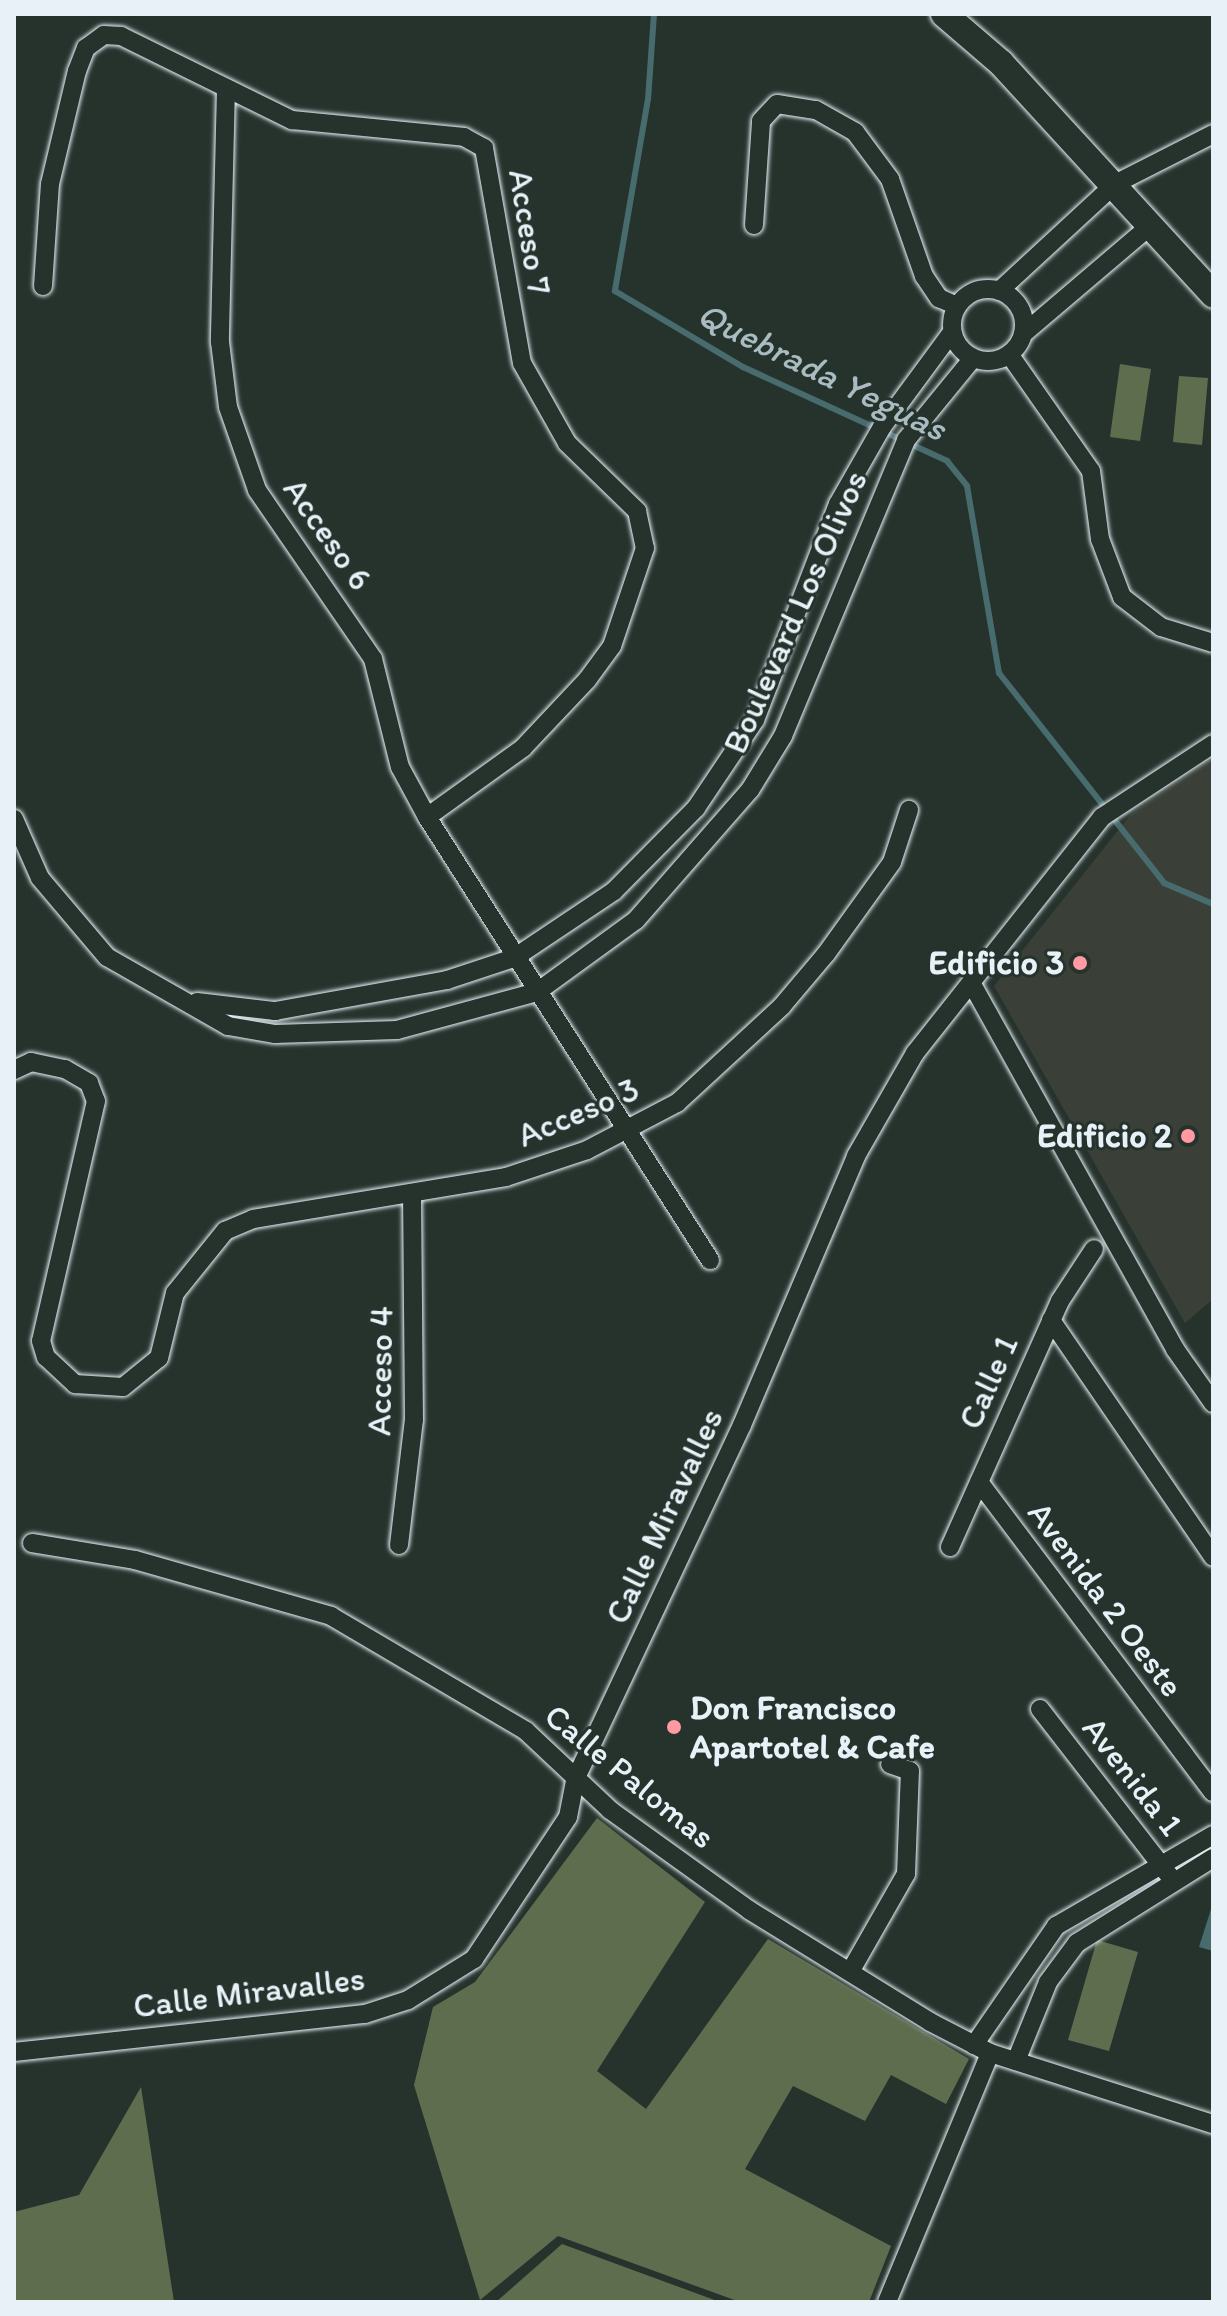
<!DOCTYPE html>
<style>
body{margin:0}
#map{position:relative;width:1227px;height:2316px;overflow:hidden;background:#26332d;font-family:Itim,sans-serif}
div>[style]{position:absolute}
.built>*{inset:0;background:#3a4038}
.green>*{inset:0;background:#5f6d4f}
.water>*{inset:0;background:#486c6e}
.stream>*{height:6px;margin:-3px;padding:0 3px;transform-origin:3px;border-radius:3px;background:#486c6e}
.roads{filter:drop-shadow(0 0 2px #e8f1f8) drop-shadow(0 0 2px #e8f1f8)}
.street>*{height:18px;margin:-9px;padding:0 9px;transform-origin:9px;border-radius:9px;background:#26332d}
.street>.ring{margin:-9px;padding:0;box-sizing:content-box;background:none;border:18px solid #26332d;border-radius:50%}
.secondary>*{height:26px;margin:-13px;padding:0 13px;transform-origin:13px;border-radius:13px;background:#26332d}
.dots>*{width:22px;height:22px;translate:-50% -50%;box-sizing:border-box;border:4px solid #26332d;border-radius:50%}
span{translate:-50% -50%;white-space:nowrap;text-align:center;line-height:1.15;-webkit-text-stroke:6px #26332d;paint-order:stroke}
.street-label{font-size:34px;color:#e8f1f8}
.poi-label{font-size:34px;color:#e8f1f8;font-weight:700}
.right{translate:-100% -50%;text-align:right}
.left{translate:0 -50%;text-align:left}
.water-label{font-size:36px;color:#a8bcc1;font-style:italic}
.frame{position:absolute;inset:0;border:16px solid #e8f1f8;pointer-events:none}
</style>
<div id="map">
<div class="built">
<i style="clip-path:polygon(1213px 758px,1213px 1299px,1185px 1323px,994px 986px,1132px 813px)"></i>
</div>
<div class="green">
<i style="clip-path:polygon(1120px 364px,1151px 369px,1140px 441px,1110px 437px)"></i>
<i style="clip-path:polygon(1179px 376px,1208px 378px,1202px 445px,1173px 442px)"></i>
<i style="clip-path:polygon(597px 1818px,705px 1902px,597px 2071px,646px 2109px,768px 1939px,969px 2059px,946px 2104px,891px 2075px,865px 2121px,793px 2086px,745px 2169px,891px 2246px,869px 2302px,740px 2302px,558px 2236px,480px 2300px,414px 2085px,433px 2007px,475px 1982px)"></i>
<i style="clip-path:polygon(1097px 1940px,1138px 1952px,1109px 2051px,1068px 2040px)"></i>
<i style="clip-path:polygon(141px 2087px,174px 2302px,14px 2302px,14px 2212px,79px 2195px)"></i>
<i style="clip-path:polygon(562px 2244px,720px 2302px,496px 2302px)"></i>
</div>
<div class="water">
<i style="clip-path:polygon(1212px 1906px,1213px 1906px,1213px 1951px,1199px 1947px)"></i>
</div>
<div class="stream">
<i style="left:654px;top:14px;width:85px;rotate:94deg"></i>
<i style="left:648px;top:99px;width:195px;rotate:99.8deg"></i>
<i style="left:615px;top:291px;width:149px;rotate:30.7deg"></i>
<i style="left:743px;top:367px;width:225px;rotate:24.7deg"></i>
<i style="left:947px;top:461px;width:32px;rotate:51deg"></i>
<i style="left:967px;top:486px;width:190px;rotate:80.3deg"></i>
<i style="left:999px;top:673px;width:267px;rotate:51.8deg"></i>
<i style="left:1164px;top:883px;width:53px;rotate:23.2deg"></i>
</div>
<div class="roads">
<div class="street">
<i style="left:226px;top:88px;width:254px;rotate:91.4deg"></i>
<i style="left:220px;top:342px;width:65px;rotate:83deg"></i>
<i style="left:228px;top:407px;width:88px;rotate:70.7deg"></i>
<i style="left:257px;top:490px;width:205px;rotate:55.5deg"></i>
<i style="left:373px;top:659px;width:111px;rotate:76deg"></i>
<i style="left:400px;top:767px;width:57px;rotate:61.6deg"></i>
<i style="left:427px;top:817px;width:526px;rotate:57.43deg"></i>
<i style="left:754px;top:225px;width:104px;rotate:-86.1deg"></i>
<i style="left:761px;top:121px;width:23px;rotate:-47deg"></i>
<i style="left:777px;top:104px;width:39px;rotate:9deg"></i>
<i style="left:816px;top:110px;width:45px;rotate:29.4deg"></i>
<i style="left:855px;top:132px;width:59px;rotate:53.3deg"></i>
<i style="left:890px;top:179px;width:103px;rotate:70.7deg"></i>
<i style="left:924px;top:276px;width:27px;rotate:56deg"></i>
<i style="left:939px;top:298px;width:20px;rotate:24deg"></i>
<i style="left:43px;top:286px;width:102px;rotate:-86.1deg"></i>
<i style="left:50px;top:184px;width:116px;rotate:-76.6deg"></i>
<i style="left:77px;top:71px;width:25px;rotate:-69deg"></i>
<i style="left:86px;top:48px;width:22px;rotate:-36deg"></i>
<i style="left:104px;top:35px;width:17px;rotate:3deg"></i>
<i style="left:121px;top:36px;width:191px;rotate:26.2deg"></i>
<i style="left:292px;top:120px;width:173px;rotate:5.6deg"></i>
<i style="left:464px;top:137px;width:23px;rotate:29deg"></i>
<i style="left:484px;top:148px;width:218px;rotate:80deg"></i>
<i style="left:522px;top:363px;width:92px;rotate:60.6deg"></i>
<i style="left:567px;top:443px;width:98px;rotate:44.2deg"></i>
<i style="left:637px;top:511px;width:38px;rotate:78deg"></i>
<i style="left:645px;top:548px;width:103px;rotate:108.6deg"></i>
<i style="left:612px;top:646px;width:42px;rotate:126.3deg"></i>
<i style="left:587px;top:680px;width:93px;rotate:133.3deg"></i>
<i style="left:523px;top:748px;width:118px;rotate:144.3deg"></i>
<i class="ring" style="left:952px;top:289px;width:54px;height:54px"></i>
<i style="left:999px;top:291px;width:158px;rotate:-42.7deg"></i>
<i style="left:1115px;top:184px;width:110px;rotate:-27deg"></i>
<i style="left:1023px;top:334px;width:168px;rotate:-40.4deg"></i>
<i style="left:1009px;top:354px;width:143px;rotate:55deg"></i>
<i style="left:1091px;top:471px;width:69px;rotate:82.5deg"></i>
<i style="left:1100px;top:539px;width:62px;rotate:69.2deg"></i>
<i style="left:1122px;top:597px;width:49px;rotate:37.6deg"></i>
<i style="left:1161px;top:627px;width:54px;rotate:17.1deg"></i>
<i style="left:14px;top:819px;width:64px;rotate:66.2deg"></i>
<i style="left:40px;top:878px;width:104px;rotate:49.7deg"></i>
<i style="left:107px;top:957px;width:139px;rotate:29.7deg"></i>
<i style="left:228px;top:1026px;width:48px;rotate:9.7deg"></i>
<i style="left:275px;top:1034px;width:122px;rotate:-1.9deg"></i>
<i style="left:397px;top:1030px;width:145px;rotate:-15.2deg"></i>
<i style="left:537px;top:992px;width:122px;rotate:-36deg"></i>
<i style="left:636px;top:920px;width:173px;rotate:-48.8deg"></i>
<i style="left:750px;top:790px;width:63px;rotate:-58.6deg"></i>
<i style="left:783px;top:736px;width:321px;rotate:-67.4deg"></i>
<i style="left:906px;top:440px;width:106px;rotate:-50.7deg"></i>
<i style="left:973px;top:986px;width:415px;rotate:60.9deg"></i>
<i style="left:1175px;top:1349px;width:66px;rotate:54.9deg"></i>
<i style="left:197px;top:1002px;width:79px;rotate:6.6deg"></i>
<i style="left:275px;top:1011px;width:175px;rotate:-10.2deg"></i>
<i style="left:447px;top:980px;width:71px;rotate:-18.2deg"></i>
<i style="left:514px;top:958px;width:120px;rotate:-33.8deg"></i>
<i style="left:614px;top:891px;width:117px;rotate:-45.3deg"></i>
<i style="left:696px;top:808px;width:106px;rotate:-56.2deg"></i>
<i style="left:755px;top:720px;width:231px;rotate:-69deg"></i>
<i style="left:838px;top:504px;width:89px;rotate:-60.3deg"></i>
<i style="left:882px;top:427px;width:118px;rotate:-53.6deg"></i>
<i style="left:14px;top:1070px;width:19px;rotate:-25deg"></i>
<i style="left:31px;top:1062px;width:35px;rotate:12deg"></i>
<i style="left:65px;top:1069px;width:28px;rotate:30deg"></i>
<i style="left:89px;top:1083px;width:19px;rotate:69deg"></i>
<i style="left:96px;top:1101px;width:246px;rotate:102.9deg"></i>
<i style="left:41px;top:1341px;width:17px;rotate:73deg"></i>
<i style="left:46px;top:1357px;width:40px;rotate:43deg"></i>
<i style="left:75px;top:1384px;width:48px;rotate:3.6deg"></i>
<i style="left:123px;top:1387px;width:46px;rotate:-38.9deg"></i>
<i style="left:159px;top:1358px;width:67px;rotate:-76.2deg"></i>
<i style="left:175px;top:1293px;width:80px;rotate:-51.1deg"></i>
<i style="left:225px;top:1231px;width:30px;rotate:-23deg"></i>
<i style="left:253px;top:1219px;width:256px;rotate:-9.4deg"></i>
<i style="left:506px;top:1177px;width:85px;rotate:-18.4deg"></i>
<i style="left:587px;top:1150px;width:102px;rotate:-27.6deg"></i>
<i style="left:677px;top:1103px;width:143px;rotate:-42.7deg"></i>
<i style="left:782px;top:1006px;width:68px;rotate:-49.8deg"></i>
<i style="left:826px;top:954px;width:113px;rotate:-54.3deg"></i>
<i style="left:892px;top:862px;width:55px;rotate:-71.9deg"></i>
<i style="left:1051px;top:1320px;width:287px;rotate:55.6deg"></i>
<i style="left:979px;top:1482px;width:388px;rotate:53deg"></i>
<i style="left:32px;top:1543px;width:104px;rotate:9.4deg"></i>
<i style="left:135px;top:1560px;width:204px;rotate:15.9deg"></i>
<i style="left:331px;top:1616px;width:226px;rotate:30.5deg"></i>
<i style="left:526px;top:1731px;width:115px;rotate:43.2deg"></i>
<i style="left:610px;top:1810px;width:171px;rotate:35.7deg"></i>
<i style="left:749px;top:1910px;width:213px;rotate:31.7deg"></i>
<i style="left:930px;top:2022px;width:68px;rotate:27.3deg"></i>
<i style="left:990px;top:2053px;width:234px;rotate:17.7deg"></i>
<i style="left:399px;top:1545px;width:126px;rotate:-83.2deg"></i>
<i style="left:414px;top:1420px;width:223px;rotate:-90.5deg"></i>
<i style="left:950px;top:1547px;width:269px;rotate:-65.9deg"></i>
<i style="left:1060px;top:1301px;width:62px;rotate:-56.8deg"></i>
<i style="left:1040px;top:1709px;width:215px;rotate:52.2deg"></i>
<i style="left:850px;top:1972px;width:113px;rotate:-60.3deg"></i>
<i style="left:906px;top:1874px;width:103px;rotate:-87.8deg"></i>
<i style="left:910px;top:1771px;width:21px;rotate:-161deg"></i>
<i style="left:974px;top:2045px;width:145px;rotate:-55.4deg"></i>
<i style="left:1056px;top:1926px;width:181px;rotate:-30.1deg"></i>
<i style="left:14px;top:2052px;width:353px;rotate:-6.2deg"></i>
<i style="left:365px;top:2014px;width:45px;rotate:-18deg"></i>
<i style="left:408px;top:2000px;width:78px;rotate:-31.8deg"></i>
<i style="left:474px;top:1959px;width:170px;rotate:-56.5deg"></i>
<i style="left:568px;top:1817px;width:38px;rotate:-79deg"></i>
<i style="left:575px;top:1780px;width:392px;rotate:-64.8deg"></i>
<i style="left:742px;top:1425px;width:292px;rotate:-67deg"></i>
<i style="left:856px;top:1156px;width:119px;rotate:-60.2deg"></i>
<i style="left:915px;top:1053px;width:301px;rotate:-51.6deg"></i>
<i style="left:1102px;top:817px;width:133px;rotate:-33.3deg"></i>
<i style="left:1016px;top:2061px;width:85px;rotate:-67.9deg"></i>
<i style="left:1048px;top:1982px;width:49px;rotate:-53.4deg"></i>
<i style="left:1077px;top:1943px;width:160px;rotate:-32deg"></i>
<i style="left:887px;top:2302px;width:269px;rotate:-67.5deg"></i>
</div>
<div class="secondary">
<i style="left:944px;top:14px;width:75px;rotate:40.7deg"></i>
<i style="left:1001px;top:63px;width:314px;rotate:47.5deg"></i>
</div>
</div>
<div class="dots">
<i style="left:1080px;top:963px;background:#ff9aa2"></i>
<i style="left:1188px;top:1136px;background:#ff9aa2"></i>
<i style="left:674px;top:1727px;background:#ff9aa2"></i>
</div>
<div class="street-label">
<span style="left:530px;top:232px;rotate:81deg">Acceso 7</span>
<span style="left:328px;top:534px;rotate:55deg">Acceso 6</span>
<span style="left:795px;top:612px;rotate:-66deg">Boulevard Los Olivos</span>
<span style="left:578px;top:1112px;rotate:-23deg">Acceso 3</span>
<span style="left:380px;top:1371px;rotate:-89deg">Acceso 4</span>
<span style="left:988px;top:1382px;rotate:-66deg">Calle 1</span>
<span style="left:664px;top:1516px;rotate:-65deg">Calle Miravalles</span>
<span style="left:1106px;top:1599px;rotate:53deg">Avenida 2 Oeste</span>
<span style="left:630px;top:1776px;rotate:39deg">Calle Palomas</span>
<span style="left:1133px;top:1776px;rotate:52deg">Avenida 1</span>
<span style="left:249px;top:1992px;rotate:-7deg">Calle Miravalles</span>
</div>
<div class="poi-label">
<span class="right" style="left:1064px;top:963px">Edificio 3</span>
<span class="right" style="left:1172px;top:1136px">Edificio 2</span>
<span class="left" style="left:690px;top:1727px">Don Francisco<br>Apartotel &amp; Cafe</span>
</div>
<div class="water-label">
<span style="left:822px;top:371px;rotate:26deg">Quebrada Yeguas</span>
</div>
<div class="frame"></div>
</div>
